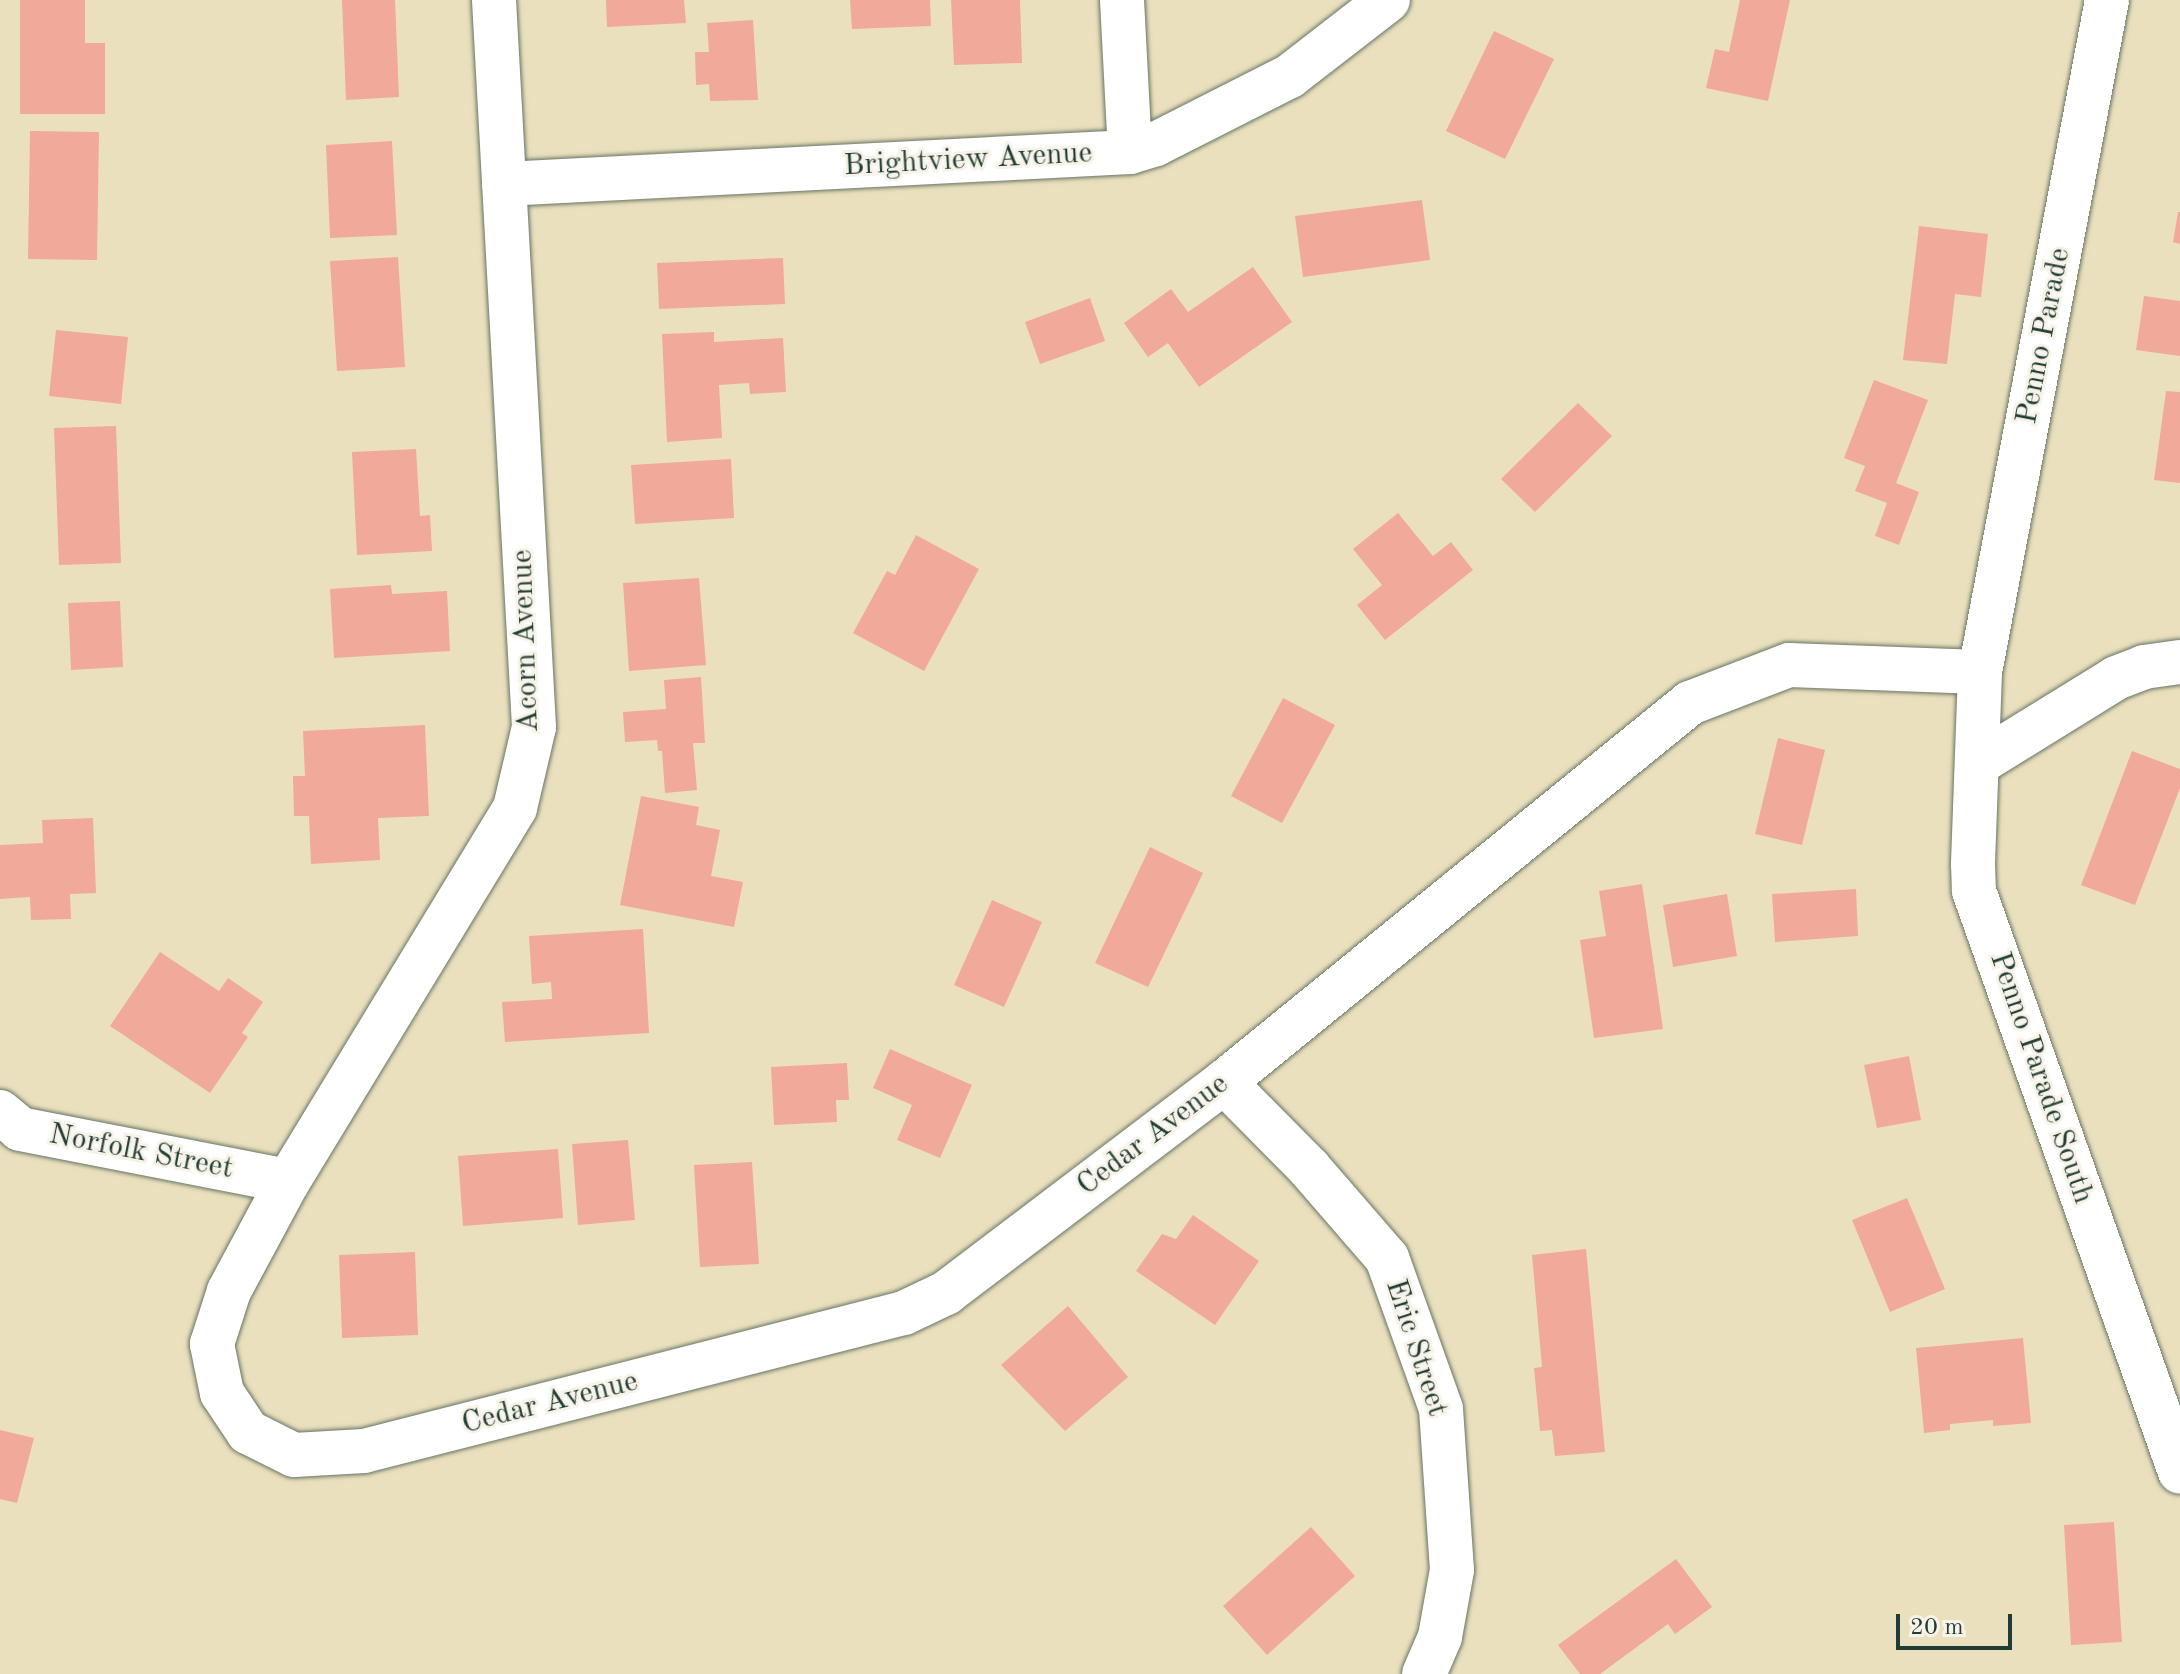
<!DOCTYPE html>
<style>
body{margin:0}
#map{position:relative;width:2180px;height:1674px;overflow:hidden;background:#ebe0be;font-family:"Old Standard TT",serif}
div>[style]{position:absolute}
.building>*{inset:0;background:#f1a999}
.roads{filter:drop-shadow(0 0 2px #667664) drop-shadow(0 0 2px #667664)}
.minor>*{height:44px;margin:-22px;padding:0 22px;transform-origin:22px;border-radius:22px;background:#fff}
span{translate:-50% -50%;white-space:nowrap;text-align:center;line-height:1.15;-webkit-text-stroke:6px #f7f3e8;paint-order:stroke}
.street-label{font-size:30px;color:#1f3d34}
.scale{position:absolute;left:1896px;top:1614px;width:116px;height:36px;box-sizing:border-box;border:4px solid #1f3d34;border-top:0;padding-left:10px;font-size:24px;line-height:28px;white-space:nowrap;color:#1f3d34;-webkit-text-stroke:6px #f7f3e8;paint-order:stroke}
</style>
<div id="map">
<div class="building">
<i style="clip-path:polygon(20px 0,85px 0,85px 43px,105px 43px,105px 114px,20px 114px)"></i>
<i style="clip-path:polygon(342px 0,395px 0,399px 97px,346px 100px)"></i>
<i style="clip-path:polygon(606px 0,684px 0,686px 23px,607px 27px)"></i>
<i style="clip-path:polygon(850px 0,930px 0,931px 26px,852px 29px)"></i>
<i style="clip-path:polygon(951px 0,1020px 0,1022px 63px,954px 65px)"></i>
<i style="clip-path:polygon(1740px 0,1790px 0,1768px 101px,1706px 88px,1715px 49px,1729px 52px)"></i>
<i style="clip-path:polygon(753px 20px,758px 100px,710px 101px,709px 84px,696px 85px,695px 52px,709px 52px,707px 23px)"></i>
<i style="clip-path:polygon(1494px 31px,1554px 59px,1505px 159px,1446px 131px)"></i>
<i style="clip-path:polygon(30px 131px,99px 132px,97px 260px,28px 259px)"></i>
<i style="clip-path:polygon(392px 141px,397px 235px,330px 238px,326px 145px)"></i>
<i style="clip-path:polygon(1422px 200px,1430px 260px,1303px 277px,1295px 216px)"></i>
<i style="clip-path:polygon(2178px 212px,2180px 212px,2180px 244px,2173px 242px)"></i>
<i style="clip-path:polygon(1919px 226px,1988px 234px,1981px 297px,1955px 294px,1947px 364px,1903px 360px)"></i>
<i style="clip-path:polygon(398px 257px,405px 367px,337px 371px,330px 261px)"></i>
<i style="clip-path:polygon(783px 258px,785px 304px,659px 309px,657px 263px)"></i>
<i style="clip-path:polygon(1253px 267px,1292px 322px,1199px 387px,1168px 343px,1148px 357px,1124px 323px,1171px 289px,1188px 312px)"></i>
<i style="clip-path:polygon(2144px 296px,2180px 301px,2180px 356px,2136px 350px)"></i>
<i style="clip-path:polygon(1090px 298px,1105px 341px,1040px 364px,1025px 322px)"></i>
<i style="clip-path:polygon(56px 330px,128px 337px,121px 404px,49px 396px)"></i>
<i style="clip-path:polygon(714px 332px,714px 342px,783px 338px,786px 392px,750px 394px,749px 383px,719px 385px,722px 438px,667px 442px,662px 334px)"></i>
<i style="clip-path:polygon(1874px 380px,1928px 400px,1896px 483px,1919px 492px,1899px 545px,1875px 536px,1887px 503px,1855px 491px,1865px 466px,1844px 458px)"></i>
<i style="clip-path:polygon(2166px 391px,2180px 392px,2180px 483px,2154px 480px)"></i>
<i style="clip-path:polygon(1578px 403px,1612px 436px,1535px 512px,1501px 479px)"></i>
<i style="clip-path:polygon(116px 426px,121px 563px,59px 565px,54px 428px)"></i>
<i style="clip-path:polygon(416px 449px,420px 516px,430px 515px,432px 551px,357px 555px,352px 452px)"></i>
<i style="clip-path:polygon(731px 459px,734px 518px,635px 524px,631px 465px)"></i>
<i style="clip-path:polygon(1398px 513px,1433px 556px,1451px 542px,1473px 570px,1385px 640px,1357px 605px,1382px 585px,1353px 549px)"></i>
<i style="clip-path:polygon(916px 535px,979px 569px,924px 671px,853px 633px,887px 571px,895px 575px)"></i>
<i style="clip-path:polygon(699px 578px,706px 665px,629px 671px,623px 583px)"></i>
<i style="clip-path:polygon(391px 585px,392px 594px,447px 591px,450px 651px,334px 658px,330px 589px)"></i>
<i style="clip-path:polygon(120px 601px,123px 667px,71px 670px,68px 603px)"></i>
<i style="clip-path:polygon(701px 677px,705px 743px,693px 743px,697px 790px,665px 793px,662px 751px,658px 751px,657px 740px,625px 742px,623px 712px,666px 709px,664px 680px)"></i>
<i style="clip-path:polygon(1283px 698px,1335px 725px,1282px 823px,1231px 796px)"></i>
<i style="clip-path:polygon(425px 725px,429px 816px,378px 818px,380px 860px,311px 864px,309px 816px,294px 816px,293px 776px,305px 776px,303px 731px)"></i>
<i style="clip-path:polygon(1778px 738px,1825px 750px,1802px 845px,1755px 834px)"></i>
<i style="clip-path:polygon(2132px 751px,2180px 769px,2180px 788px,2135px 905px,2081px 885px)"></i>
<i style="clip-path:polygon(641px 796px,699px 807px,696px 825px,720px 830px,711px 876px,743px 882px,734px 927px,620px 905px)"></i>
<i style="clip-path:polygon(93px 818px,96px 893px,70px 894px,71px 919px,31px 920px,30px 897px,0 899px,0 845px,43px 843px,42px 820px)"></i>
<i style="clip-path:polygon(1150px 847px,1203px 873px,1148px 987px,1095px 963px)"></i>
<i style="clip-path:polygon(1642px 884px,1663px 1029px,1594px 1038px,1580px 940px,1606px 936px,1599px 891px)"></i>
<i style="clip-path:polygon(1856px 889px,1858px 936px,1775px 942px,1772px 894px)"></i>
<i style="clip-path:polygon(1727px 894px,1737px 956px,1673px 967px,1663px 905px)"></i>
<i style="clip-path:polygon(992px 900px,1042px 922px,1004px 1007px,954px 985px)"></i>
<i style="clip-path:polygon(643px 929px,649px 1033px,505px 1042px,502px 1002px,552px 999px,551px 982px,532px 984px,529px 936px)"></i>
<i style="clip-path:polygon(160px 952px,219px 991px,228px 978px,263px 1002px,242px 1033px,248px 1037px,210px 1093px,110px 1026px)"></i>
<i style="clip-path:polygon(890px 1049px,972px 1085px,940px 1158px,897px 1140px,912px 1105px,873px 1088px)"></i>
<i style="clip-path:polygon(1909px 1056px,1921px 1120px,1877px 1128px,1864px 1065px)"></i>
<i style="clip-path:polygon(847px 1063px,849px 1100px,836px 1100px,837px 1122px,774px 1125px,771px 1067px)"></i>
<i style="clip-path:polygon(628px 1140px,635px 1220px,578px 1225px,572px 1144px)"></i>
<i style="clip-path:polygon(558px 1149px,563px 1218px,463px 1226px,458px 1156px)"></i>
<i style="clip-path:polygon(752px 1162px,759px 1264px,700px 1267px,694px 1165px)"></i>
<i style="clip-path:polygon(1907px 1198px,1945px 1289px,1890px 1312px,1852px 1220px)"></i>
<i style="clip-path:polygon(1193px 1215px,1259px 1261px,1215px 1325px,1136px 1271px,1162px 1234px,1176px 1239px)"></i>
<i style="clip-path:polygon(1586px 1249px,1605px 1452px,1555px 1456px,1552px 1430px,1540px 1431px,1534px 1368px,1542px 1367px,1532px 1255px)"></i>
<i style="clip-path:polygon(415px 1252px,418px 1335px,342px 1338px,339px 1255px)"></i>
<i style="clip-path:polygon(1068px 1306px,1128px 1377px,1065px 1431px,1001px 1365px)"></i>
<i style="clip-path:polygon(2023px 1338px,2031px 1423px,1993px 1426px,1993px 1420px,1950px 1424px,1950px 1430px,1924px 1433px,1916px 1348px)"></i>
<i style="clip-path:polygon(0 1430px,34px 1438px,17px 1503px,0 1499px)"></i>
<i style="clip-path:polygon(2114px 1522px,2122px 1642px,2071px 1645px,2064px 1525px)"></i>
<i style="clip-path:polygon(1311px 1527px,1355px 1576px,1267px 1655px,1223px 1606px)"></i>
<i style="clip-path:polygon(1676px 1559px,1712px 1607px,1675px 1634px,1668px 1624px,1600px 1674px,1580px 1674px,1558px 1645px)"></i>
</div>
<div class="roads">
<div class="minor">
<i style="left:494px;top:0;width:728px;rotate:86.85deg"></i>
<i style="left:534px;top:727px;width:83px;rotate:103.2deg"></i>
<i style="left:515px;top:808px;width:437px;rotate:121.3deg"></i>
<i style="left:288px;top:1181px;width:125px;rotate:118.2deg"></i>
<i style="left:229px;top:1291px;width:56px;rotate:107.8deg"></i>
<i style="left:212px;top:1344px;width:50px;rotate:78.5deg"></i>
<i style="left:222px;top:1393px;width:47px;rotate:56.3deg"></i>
<i style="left:248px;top:1432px;width:51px;rotate:26.6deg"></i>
<i style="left:294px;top:1455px;width:70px;rotate:-3.3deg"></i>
<i style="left:364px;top:1451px;width:557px;rotate:-14.34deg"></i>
<i style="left:904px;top:1313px;width:47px;rotate:-25.5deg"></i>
<i style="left:946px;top:1293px;width:349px;rotate:-37.2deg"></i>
<i style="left:1224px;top:1082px;width:601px;rotate:-39.12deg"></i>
<i style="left:1690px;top:703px;width:106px;rotate:-21deg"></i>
<i style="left:1789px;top:665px;width:191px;rotate:2.1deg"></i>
<i style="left:1122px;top:0;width:152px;rotate:87deg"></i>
<i style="left:2107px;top:0;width:684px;rotate:100.7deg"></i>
<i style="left:1980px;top:672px;width:192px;rotate:92.1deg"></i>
<i style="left:1973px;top:864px;width:27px;rotate:88deg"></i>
<i style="left:1974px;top:891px;width:616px;rotate:70.48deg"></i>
<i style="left:504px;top:184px;width:627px;rotate:-2.93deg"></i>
<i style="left:1130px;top:152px;width:27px;rotate:-17deg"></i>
<i style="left:1156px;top:144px;width:150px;rotate:-26.9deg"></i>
<i style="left:1290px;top:76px;width:124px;rotate:-37.8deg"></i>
<i style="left:1977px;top:764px;width:163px;rotate:-31.7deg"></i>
<i style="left:2116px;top:678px;width:30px;rotate:-21deg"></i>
<i style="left:2144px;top:667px;width:36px;rotate:-8deg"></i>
<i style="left:1224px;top:1082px;width:121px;rotate:45.3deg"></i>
<i style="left:1309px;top:1168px;width:119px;rotate:49.1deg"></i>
<i style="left:1387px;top:1258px;width:160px;rotate:70.3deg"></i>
<i style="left:1441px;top:1409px;width:161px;rotate:86.1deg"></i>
<i style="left:1452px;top:1570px;width:68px;rotate:100.2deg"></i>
<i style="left:1440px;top:1637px;width:40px;rotate:113.4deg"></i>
<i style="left:0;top:1112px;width:26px;rotate:40deg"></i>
<i style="left:20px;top:1129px;width:273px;rotate:11deg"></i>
</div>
</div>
<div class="street-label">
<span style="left:968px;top:160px;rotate:-3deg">Brightview Avenue</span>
<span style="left:2044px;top:336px;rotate:-79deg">Penno Parade</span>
<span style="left:526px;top:641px;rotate:-92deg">Acorn Avenue</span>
<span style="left:2041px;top:1078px;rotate:71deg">Penno Parade South</span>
<span style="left:1153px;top:1135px;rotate:-37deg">Cedar Avenue</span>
<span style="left:141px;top:1152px;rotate:11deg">Norfolk Street</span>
<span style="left:1416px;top:1348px;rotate:72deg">Eric Street</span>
<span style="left:550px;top:1403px;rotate:-14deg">Cedar Avenue</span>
</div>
<div class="scale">20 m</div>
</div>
